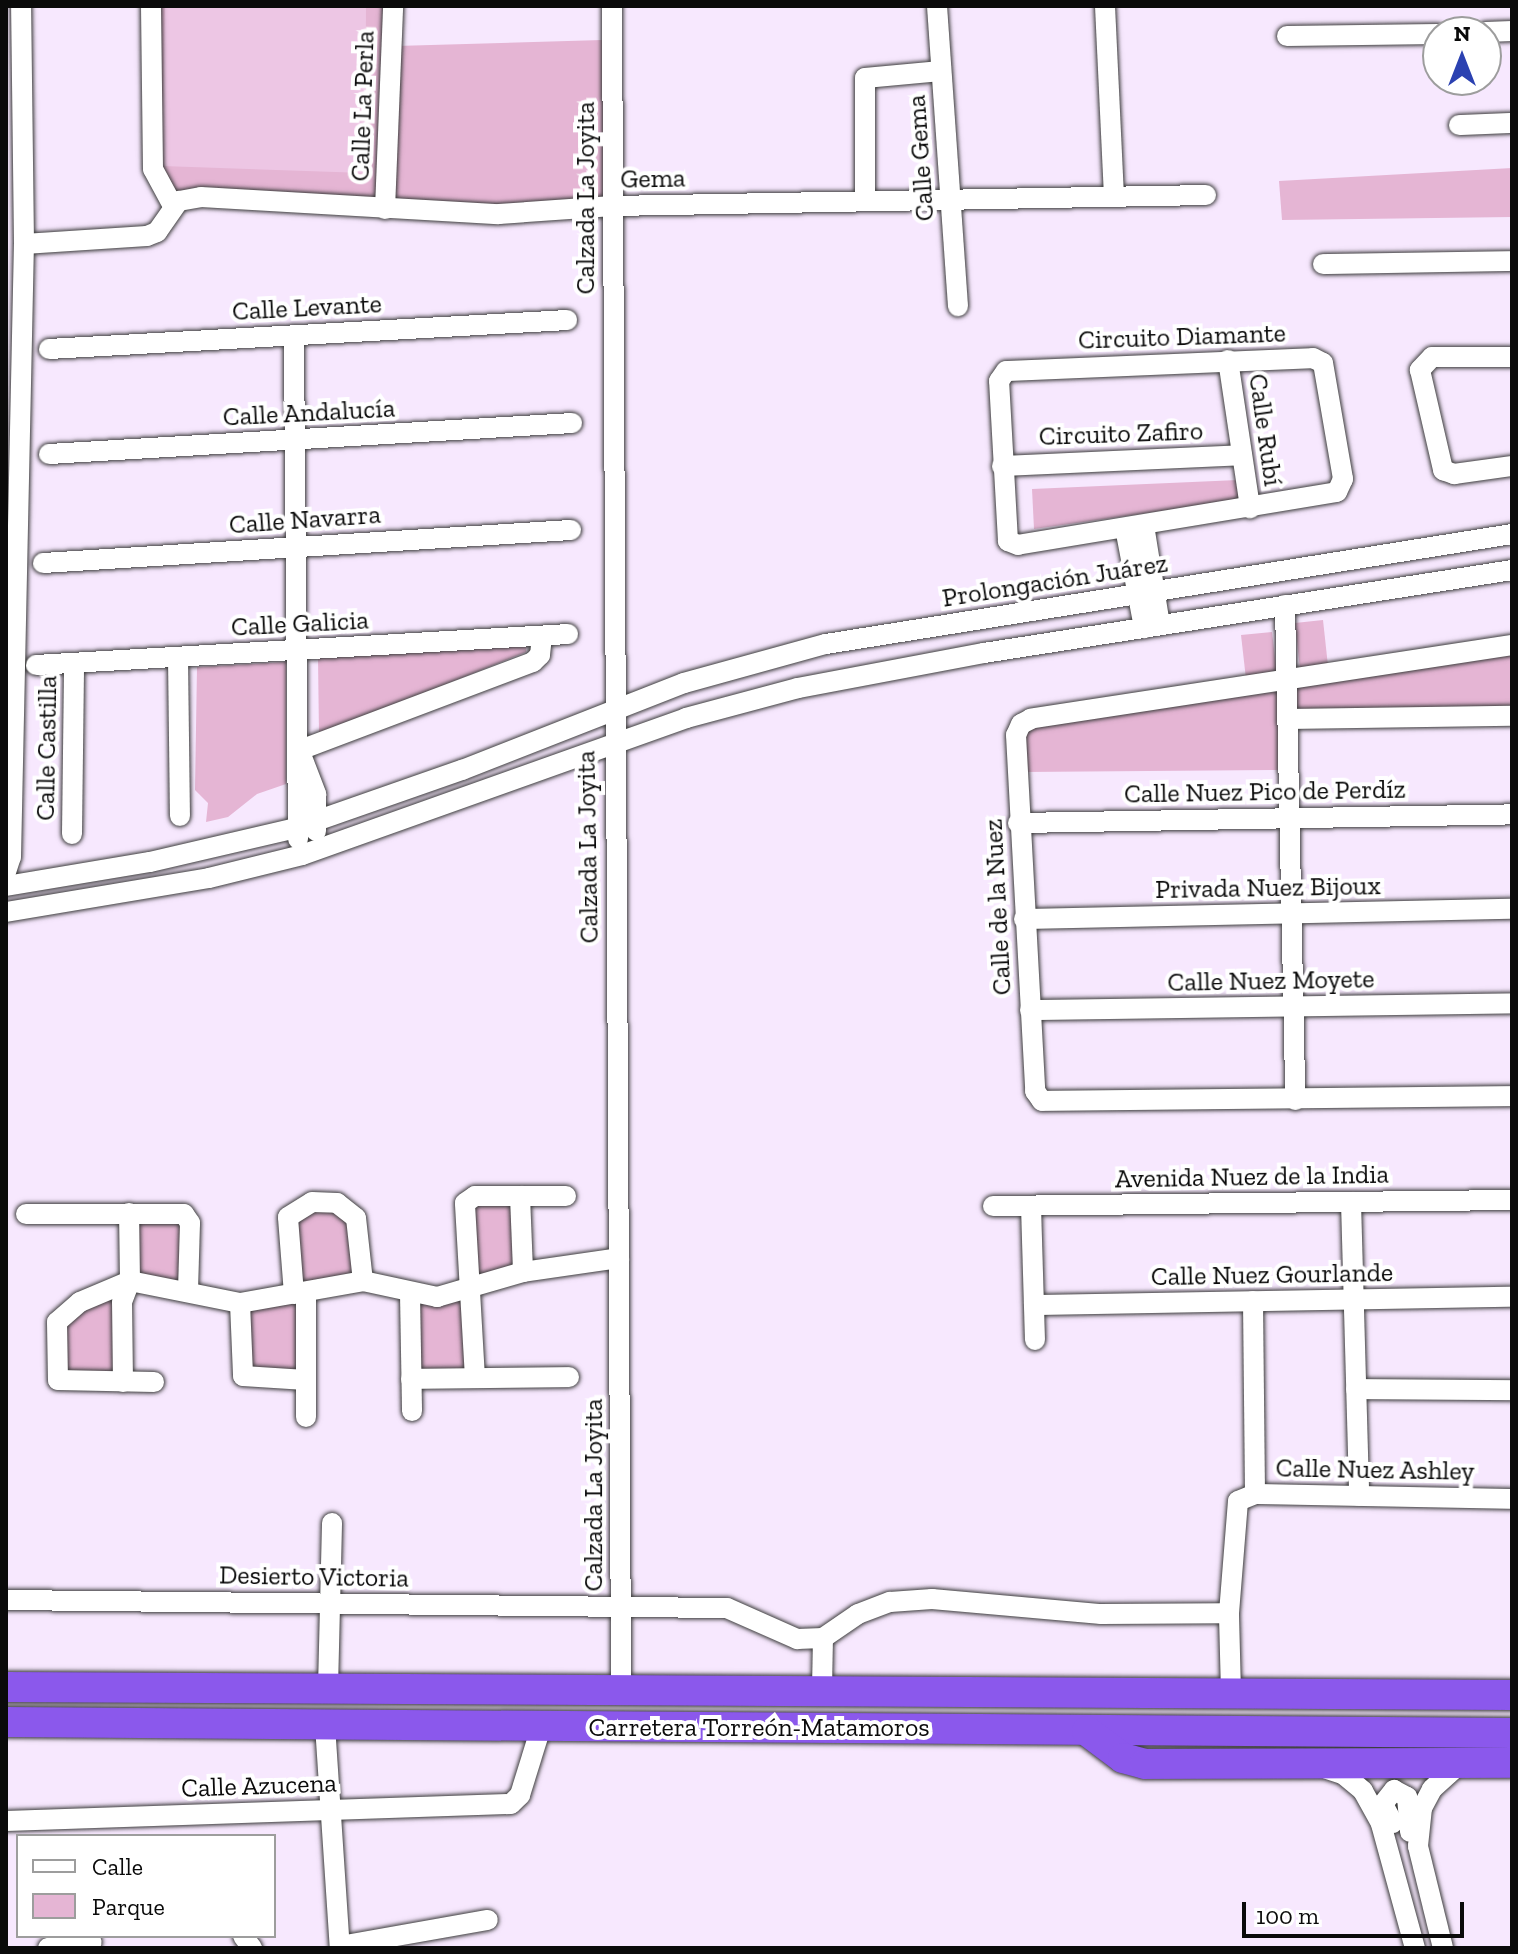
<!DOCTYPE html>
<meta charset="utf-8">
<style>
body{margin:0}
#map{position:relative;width:1518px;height:1954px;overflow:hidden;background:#f7e8fe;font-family:"Zilla Slab",serif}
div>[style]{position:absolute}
.green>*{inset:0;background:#e5b5d4}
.pitch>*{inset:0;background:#edc6e4}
.roads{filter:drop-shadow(0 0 2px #3d3d3d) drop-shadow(0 0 2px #3d3d3d)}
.minor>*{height:20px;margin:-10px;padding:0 10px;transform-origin:10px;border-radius:10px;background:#fff}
.highway>*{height:30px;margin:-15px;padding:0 15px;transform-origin:15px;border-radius:15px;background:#8b58ec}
span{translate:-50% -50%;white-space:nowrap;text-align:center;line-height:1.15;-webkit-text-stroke:8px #fff;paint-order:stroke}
.street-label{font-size:26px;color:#0a0a0a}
.frame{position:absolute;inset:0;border:8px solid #0a0a0a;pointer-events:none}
.legend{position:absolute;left:16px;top:1834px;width:260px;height:104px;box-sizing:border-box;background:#fff;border:2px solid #9d9d9d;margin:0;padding:10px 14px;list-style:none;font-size:24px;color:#0a0a0a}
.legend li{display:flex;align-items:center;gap:16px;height:40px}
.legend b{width:40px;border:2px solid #9d9d9d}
.north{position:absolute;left:1422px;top:16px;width:80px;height:80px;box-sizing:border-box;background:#fff;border:2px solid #9d9d9d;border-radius:50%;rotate:0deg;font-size:22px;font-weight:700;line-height:32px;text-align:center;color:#0a0a0a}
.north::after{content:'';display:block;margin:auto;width:28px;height:36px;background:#2b41b1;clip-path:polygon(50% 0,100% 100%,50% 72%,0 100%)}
.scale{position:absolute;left:1242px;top:1902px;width:222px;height:36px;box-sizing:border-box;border:4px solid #0a0a0a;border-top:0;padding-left:10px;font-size:24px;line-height:28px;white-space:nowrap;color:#0a0a0a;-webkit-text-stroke:6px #fff;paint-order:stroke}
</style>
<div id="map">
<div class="green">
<i style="clip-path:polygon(155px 6px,383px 6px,376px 198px,174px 194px,161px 180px)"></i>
<i style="clip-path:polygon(602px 40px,607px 200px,498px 210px,390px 204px,396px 46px)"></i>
<i style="clip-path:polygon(1512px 168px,1512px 217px,1282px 220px,1279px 181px)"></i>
<i style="clip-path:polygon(1238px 480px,1239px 500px,1034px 529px,1032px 489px)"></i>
<i style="clip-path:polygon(1323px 620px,1328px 666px,1300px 669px,1295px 623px)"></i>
<i style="clip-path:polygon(1272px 632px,1277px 675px,1246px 679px,1241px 635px)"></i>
<i style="clip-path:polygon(526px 643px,526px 652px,319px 735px,318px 658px)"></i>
<i style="clip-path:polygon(1512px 648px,1512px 713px,1292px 715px,1290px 686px)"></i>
<i style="clip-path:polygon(286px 662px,286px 784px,257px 794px,228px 817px,206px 822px,208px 803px,195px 790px,197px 667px)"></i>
<i style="clip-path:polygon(1281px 691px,1283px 770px,1024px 772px,1022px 731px,1033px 722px)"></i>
<i style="clip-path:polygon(517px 1198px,520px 1270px,472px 1284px,470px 1201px)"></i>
<i style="clip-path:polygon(348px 1210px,360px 1279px,296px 1291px,294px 1212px)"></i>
<i style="clip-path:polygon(180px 1215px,186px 1288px,133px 1279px,131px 1216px)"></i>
<i style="clip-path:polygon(112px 1291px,120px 1379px,63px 1379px,58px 1325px)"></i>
<i style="clip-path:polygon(468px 1292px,473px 1375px,413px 1376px,412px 1297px)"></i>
<i style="clip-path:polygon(302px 1297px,303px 1377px,252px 1376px,242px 1305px)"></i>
</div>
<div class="pitch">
<i style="clip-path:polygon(165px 6px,366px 6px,365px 173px,162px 166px)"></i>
</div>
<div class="roads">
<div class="minor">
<i style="left:151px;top:6px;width:163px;rotate:89.3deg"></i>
<i style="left:153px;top:169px;width:42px;rotate:61.6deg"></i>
<i style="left:612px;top:6px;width:1681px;rotate:89.69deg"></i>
<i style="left:937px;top:6px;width:301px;rotate:86deg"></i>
<i style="left:1105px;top:6px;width:191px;rotate:87.3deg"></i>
<i style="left:1486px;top:32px;width:26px;rotate:-2deg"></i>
<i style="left:1287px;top:36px;width:151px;rotate:-0.8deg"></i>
<i style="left:1459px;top:125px;width:53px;rotate:-2.2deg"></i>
<i style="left:865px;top:201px;width:123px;rotate:-90deg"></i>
<i style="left:865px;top:78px;width:76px;rotate:-5.3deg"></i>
<i style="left:385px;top:209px;width:203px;rotate:-87.7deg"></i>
<i style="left:24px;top:244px;width:123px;rotate:-3.7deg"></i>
<i style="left:147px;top:236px;width:11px;rotate:-22deg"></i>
<i style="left:157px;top:232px;width:38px;rotate:-55deg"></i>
<i style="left:179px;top:201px;width:22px;rotate:-10deg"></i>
<i style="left:201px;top:197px;width:298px;rotate:3.3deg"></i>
<i style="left:499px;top:214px;width:114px;rotate:-4deg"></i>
<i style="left:613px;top:206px;width:593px;rotate:-1.06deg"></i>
<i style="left:1323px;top:264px;width:189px;rotate:-0.9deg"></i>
<i style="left:294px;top:335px;width:504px;rotate:89.55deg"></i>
<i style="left:49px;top:349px;width:519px;rotate:-3.2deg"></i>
<i style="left:1512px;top:357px;width:80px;rotate:180deg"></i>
<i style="left:1432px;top:357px;width:18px;rotate:133deg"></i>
<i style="left:1420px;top:370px;width:103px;rotate:77deg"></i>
<i style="left:1443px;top:470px;width:12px;rotate:20deg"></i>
<i style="left:1454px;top:474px;width:59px;rotate:-7.9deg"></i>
<i style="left:1313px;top:358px;width:11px;rotate:27deg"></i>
<i style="left:1323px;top:363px;width:118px;rotate:80.2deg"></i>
<i style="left:1343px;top:479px;width:14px;rotate:115deg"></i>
<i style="left:1337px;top:492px;width:323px;rotate:170.6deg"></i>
<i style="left:1018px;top:545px;width:11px;rotate:-158deg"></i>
<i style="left:1008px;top:541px;width:160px;rotate:-93.2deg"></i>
<i style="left:999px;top:381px;width:12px;rotate:-55deg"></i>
<i style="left:1006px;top:371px;width:307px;rotate:-2.4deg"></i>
<i style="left:1228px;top:360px;width:150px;rotate:81.5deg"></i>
<i style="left:49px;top:454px;width:524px;rotate:-3.39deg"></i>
<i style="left:1002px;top:466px;width:240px;rotate:-2.6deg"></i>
<i style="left:1144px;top:525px;width:101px;rotate:80.9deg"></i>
<i style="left:1125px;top:528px;width:102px;rotate:79.2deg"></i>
<i style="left:43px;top:563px;width:529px;rotate:-3.58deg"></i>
<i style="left:1285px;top:605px;width:495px;rotate:88.8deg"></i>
<i style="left:1512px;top:645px;width:487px;rotate:171.3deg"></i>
<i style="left:1031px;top:719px;width:11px;rotate:153deg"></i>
<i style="left:1021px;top:724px;width:12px;rotate:114deg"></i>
<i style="left:1016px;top:735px;width:357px;rotate:86.9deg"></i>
<i style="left:1035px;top:1091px;width:12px;rotate:55deg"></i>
<i style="left:1042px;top:1101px;width:470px;rotate:-0.6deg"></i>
<i style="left:178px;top:657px;width:159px;rotate:89.3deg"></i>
<i style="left:36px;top:665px;width:533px;rotate:-3.33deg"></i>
<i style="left:1288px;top:719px;width:224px;rotate:-0.8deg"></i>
<i style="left:300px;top:750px;width:249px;rotate:-20.7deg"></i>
<i style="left:533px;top:662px;width:10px;rotate:-45deg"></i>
<i style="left:540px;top:655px;width:19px;rotate:-84deg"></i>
<i style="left:302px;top:757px;width:40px;rotate:69deg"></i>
<i style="left:316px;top:794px;width:37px;rotate:90deg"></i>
<i style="left:1018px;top:823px;width:494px;rotate:-1deg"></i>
<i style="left:72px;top:834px;width:171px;rotate:-89.3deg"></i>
<i style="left:6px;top:872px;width:16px;rotate:-72deg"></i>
<i style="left:11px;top:857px;width:613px;rotate:-88.79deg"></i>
<i style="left:24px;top:244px;width:238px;rotate:-90.7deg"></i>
<i style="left:6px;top:886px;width:146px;rotate:-9.5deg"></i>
<i style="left:150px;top:862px;width:150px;rotate:-13.1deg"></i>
<i style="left:296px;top:828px;width:176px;rotate:-19.3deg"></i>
<i style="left:462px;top:770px;width:238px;rotate:-21.4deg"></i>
<i style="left:684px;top:683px;width:147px;rotate:-15.4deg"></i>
<i style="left:826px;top:644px;width:695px;rotate:-9.11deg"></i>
<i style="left:6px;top:912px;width:206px;rotate:-9.5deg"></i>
<i style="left:209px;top:878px;width:96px;rotate:-13.9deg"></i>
<i style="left:302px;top:855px;width:408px;rotate:-19.6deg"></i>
<i style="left:686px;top:718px;width:116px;rotate:-15deg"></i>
<i style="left:798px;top:688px;width:189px;rotate:-10.7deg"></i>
<i style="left:984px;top:653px;width:534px;rotate:-8.93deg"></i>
<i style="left:1024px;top:919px;width:488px;rotate:-1.2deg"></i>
<i style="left:1030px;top:1010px;width:482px;rotate:-0.8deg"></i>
<i style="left:520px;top:1196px;width:76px;rotate:87.7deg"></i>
<i style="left:1351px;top:1202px;width:294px;rotate:88.4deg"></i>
<i style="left:993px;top:1206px;width:519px;rotate:-0.66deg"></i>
<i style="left:1031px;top:1206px;width:134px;rotate:88.3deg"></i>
<i style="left:26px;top:1214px;width:158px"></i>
<i style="left:184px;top:1214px;width:11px;rotate:56deg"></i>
<i style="left:190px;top:1223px;width:68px;rotate:91.7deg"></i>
<i style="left:306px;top:1292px;width:125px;rotate:90deg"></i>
<i style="left:294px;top:1294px;width:77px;rotate:-94.5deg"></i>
<i style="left:288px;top:1217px;width:28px;rotate:-32deg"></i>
<i style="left:312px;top:1202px;width:25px;rotate:2deg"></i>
<i style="left:337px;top:1203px;width:24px;rotate:38deg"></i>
<i style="left:356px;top:1218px;width:63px;rotate:83.7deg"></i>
<i style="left:410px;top:1294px;width:117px;rotate:89deg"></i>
<i style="left:1253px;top:1301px;width:193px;rotate:89.4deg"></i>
<i style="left:240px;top:1303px;width:73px;rotate:87.6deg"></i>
<i style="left:243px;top:1376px;width:63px;rotate:3.6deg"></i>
<i style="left:1034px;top:1305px;width:478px;rotate:-1deg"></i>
<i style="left:475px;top:1378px;width:175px;rotate:-93.3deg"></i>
<i style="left:465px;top:1203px;width:12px;rotate:-35deg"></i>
<i style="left:475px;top:1196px;width:91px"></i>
<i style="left:411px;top:1379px;width:158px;rotate:-0.7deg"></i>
<i style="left:123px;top:1382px;width:80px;rotate:-90.7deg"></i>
<i style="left:122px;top:1302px;width:22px;rotate:-69deg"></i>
<i style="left:130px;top:1281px;width:68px;rotate:-90.8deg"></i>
<i style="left:154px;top:1382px;width:96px;rotate:-178.8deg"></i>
<i style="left:58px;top:1380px;width:58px;rotate:-91deg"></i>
<i style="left:57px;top:1322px;width:30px;rotate:-41deg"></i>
<i style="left:80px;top:1302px;width:54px;rotate:-22.8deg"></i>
<i style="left:130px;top:1281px;width:112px;rotate:11.3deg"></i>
<i style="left:240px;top:1303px;width:125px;rotate:-10.1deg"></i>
<i style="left:363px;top:1281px;width:76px;rotate:12.2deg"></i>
<i style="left:437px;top:1297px;width:90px;rotate:-16.2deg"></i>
<i style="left:523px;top:1272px;width:97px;rotate:-8.3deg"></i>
<i style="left:1356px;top:1389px;width:156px;rotate:0.4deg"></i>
<i style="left:6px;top:1600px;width:721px;rotate:0.64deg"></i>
<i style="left:727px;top:1608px;width:77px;rotate:23.9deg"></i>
<i style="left:797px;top:1639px;width:26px;rotate:-2deg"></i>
<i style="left:823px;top:1638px;width:42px;rotate:-34.4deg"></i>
<i style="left:858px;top:1614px;width:34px;rotate:-21deg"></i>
<i style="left:890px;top:1602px;width:42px;rotate:-4.1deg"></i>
<i style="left:932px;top:1599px;width:170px;rotate:5.1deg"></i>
<i style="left:1101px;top:1614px;width:128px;rotate:-0.4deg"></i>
<i style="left:328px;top:1688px;width:165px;rotate:-88.6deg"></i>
<i style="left:822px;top:1689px;width:51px;rotate:-88.9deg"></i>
<i style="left:1231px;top:1692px;width:79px;rotate:-91.5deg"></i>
<i style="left:1229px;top:1613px;width:112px;rotate:-85.4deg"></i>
<i style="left:1238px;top:1501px;width:18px;rotate:-22deg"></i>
<i style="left:1255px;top:1494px;width:257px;rotate:1.1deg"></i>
<i style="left:325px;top:1725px;width:224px;rotate:86.2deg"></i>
<i style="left:1324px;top:1768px;width:20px;rotate:18deg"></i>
<i style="left:1343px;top:1774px;width:26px;rotate:40deg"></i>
<i style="left:1363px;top:1791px;width:38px;rotate:61deg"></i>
<i style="left:1381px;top:1824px;width:129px;rotate:74.7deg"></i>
<i style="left:6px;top:1821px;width:505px;rotate:-1.93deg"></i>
<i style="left:511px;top:1804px;width:13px;rotate:-45deg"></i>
<i style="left:520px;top:1795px;width:71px;rotate:-72.8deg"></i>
<i style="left:1393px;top:1823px;width:21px;rotate:-118deg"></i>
<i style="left:1383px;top:1804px;width:18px;rotate:-52deg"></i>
<i style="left:1394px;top:1790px;width:15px;rotate:28deg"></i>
<i style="left:1407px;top:1797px;width:35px;rotate:85deg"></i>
<i style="left:243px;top:1936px;width:15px;rotate:53deg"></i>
<i style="left:340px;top:1946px;width:150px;rotate:-10deg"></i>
<i style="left:48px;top:1948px;width:44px;rotate:-7.8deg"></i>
<i style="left:1443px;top:1948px;width:105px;rotate:-103.8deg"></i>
<i style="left:1418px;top:1846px;width:38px;rotate:-84deg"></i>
<i style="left:1422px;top:1808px;width:21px;rotate:-62deg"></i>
<i style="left:1432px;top:1789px;width:39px;rotate:-42deg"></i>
</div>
<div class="highway">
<i style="left:6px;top:1687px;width:1506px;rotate:0.3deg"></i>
<i style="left:6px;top:1722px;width:1506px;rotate:0.42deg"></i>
<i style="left:1087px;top:1731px;width:45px;rotate:36.9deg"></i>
<i style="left:1123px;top:1758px;width:23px;rotate:15deg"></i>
<i style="left:1145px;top:1764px;width:367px;rotate:-0.2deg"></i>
</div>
</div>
<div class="street-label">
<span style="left:363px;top:106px;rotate:-88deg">Calle La Perla</span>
<span style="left:921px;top:158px;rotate:-94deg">Calle Gema</span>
<span style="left:653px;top:179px;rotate:-1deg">Gema</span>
<span style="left:586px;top:198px;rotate:-90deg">Calzada La Joyita</span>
<span style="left:307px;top:308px;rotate:-3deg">Calle Levante</span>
<span style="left:1182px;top:337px;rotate:-2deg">Circuito Diamante</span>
<span style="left:309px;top:413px;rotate:-3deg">Calle Andalucía</span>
<span style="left:1265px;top:430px;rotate:82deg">Calle Rubí</span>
<span style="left:1121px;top:434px;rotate:-2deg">Circuito Zafiro</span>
<span style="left:305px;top:520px;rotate:-4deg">Calle Navarra</span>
<span style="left:1055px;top:581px;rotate:-9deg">Prolongación Juárez</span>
<span style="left:300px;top:624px;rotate:-3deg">Calle Galicia</span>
<span style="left:47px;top:748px;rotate:-89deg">Calle Castilla</span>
<span style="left:1265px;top:792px;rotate:-1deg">Calle Nuez Pico de Perdíz</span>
<span style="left:588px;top:847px;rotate:-91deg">Calzada La Joyita</span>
<span style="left:1268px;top:888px;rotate:-1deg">Privada Nuez Bijoux</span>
<span style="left:998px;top:907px;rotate:-93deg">Calle de la Nuez</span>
<span style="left:1271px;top:981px;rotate:-1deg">Calle Nuez Moyete</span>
<span style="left:1252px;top:1177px;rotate:-1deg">Avenida Nuez de la India</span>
<span style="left:1272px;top:1275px;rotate:-1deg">Calle Nuez Gourlande</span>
<span style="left:1375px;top:1470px;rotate:1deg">Calle Nuez Ashley</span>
<span style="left:594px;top:1495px;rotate:-90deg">Calzada La Joyita</span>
<span style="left:314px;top:1577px;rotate:1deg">Desierto Victoria</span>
<span style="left:759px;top:1728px">Carretera Torreón-Matamoros</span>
<span style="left:259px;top:1786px;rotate:-2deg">Calle Azucena</span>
</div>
<div class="frame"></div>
<ul class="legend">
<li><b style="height:10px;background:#fff"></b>Calle</li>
<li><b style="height:22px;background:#e5b5d4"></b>Parque</li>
</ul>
<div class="north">N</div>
<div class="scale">100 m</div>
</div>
